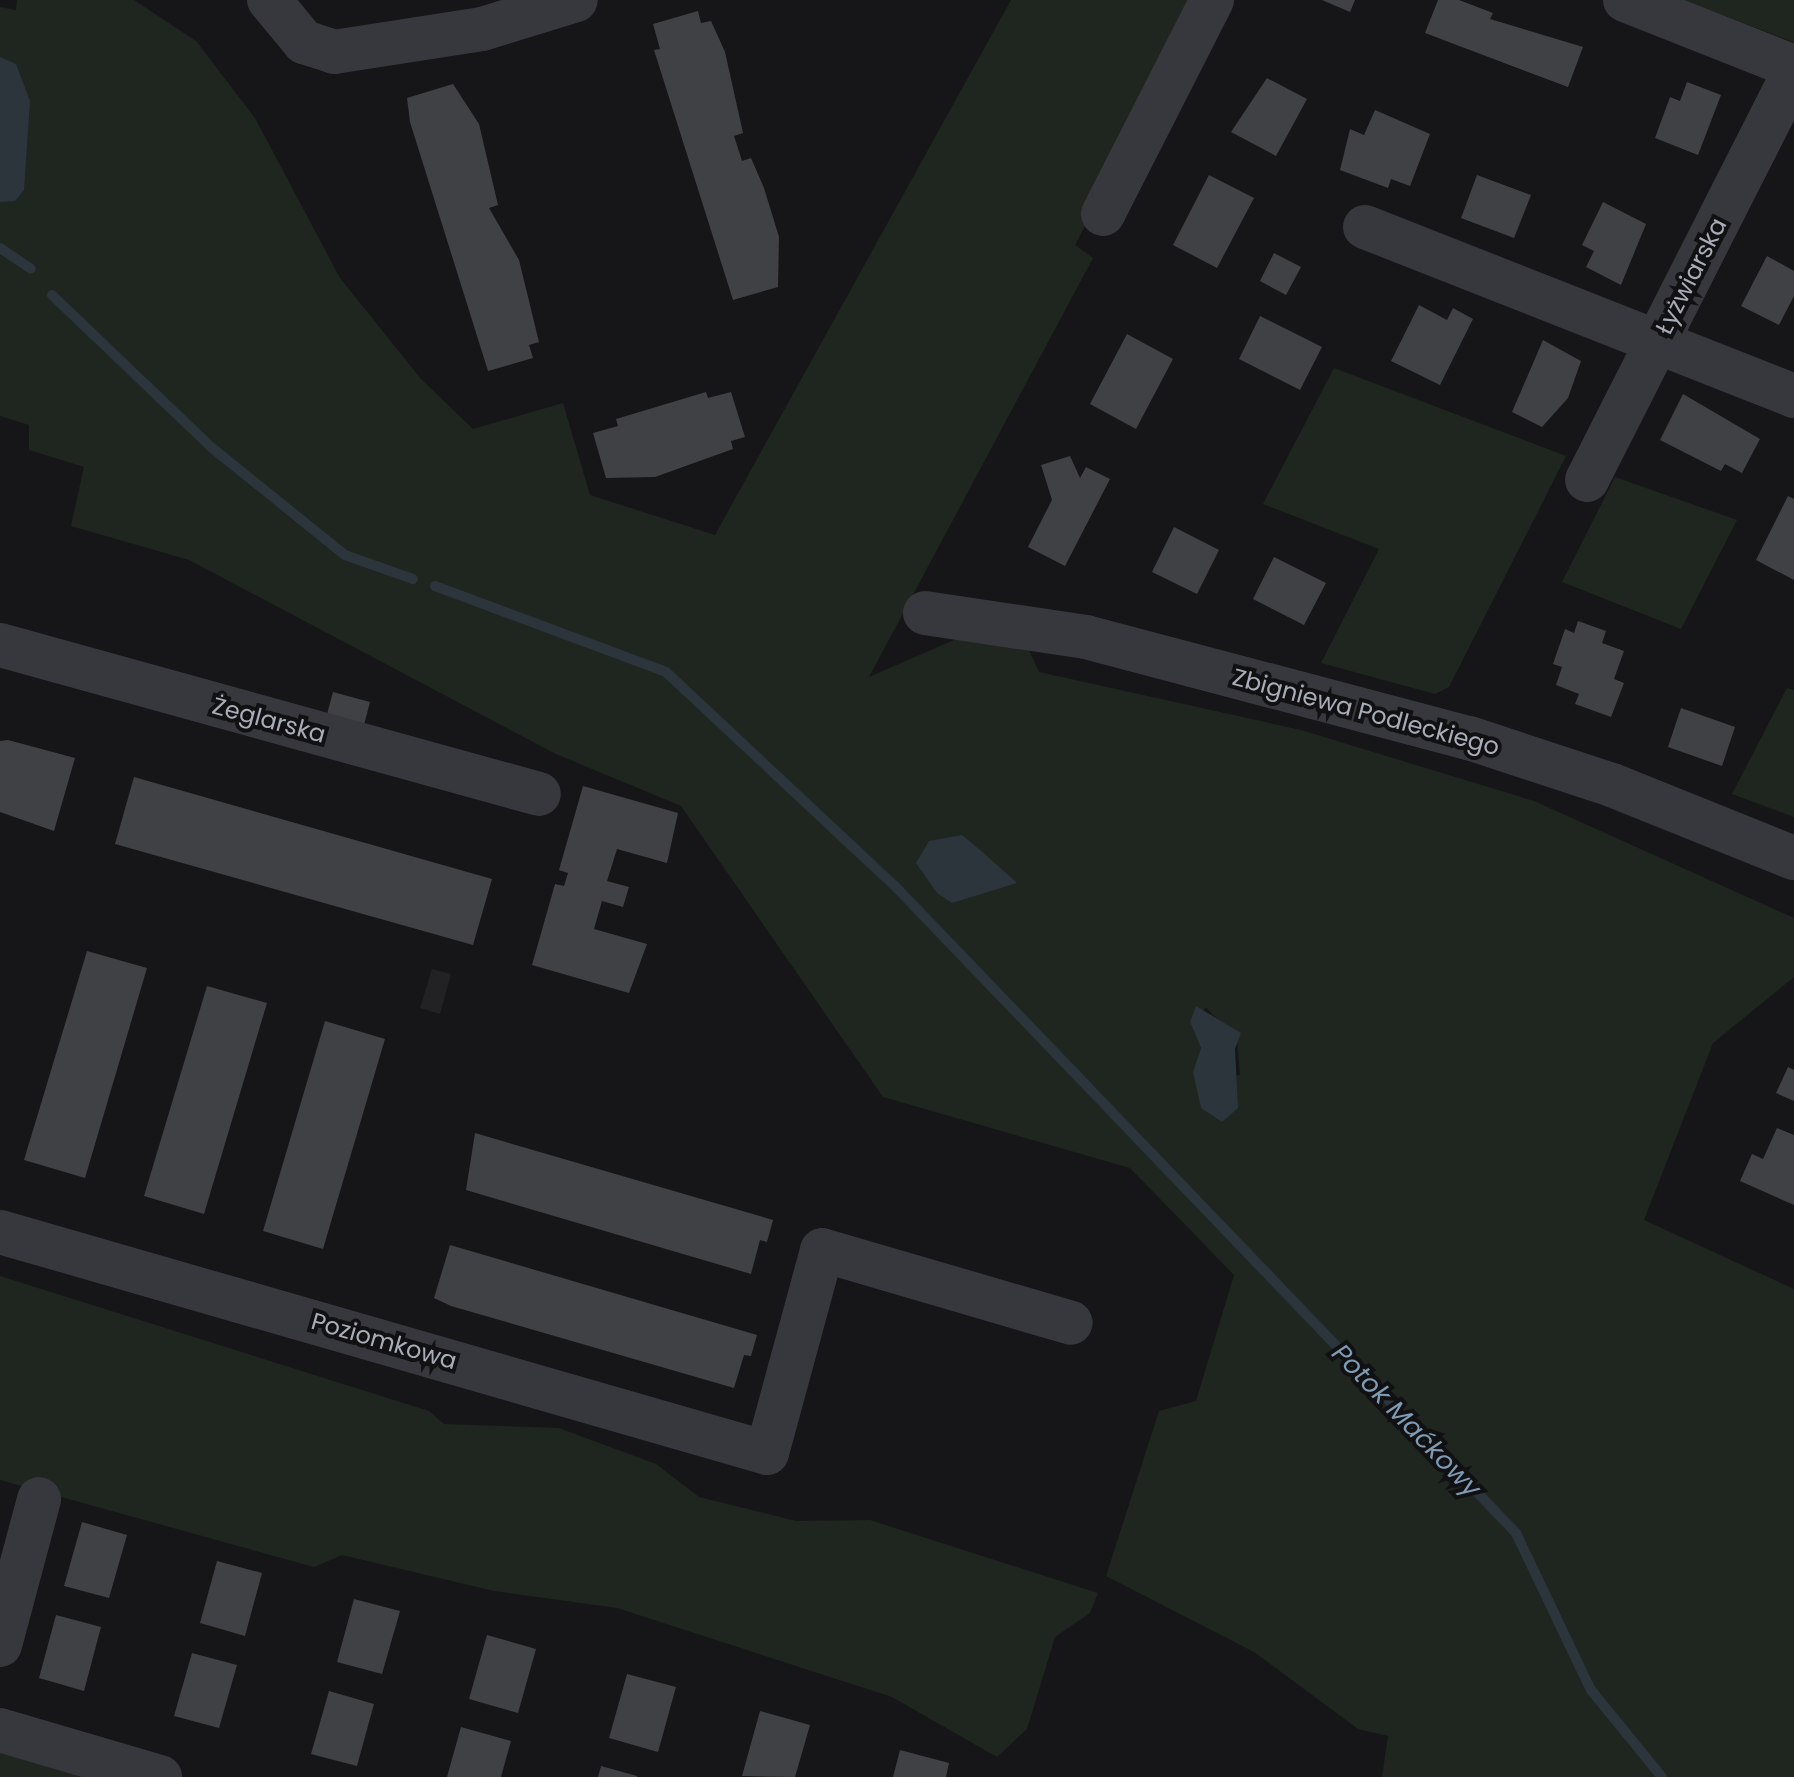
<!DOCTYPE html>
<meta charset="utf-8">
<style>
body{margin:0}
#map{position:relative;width:1794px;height:1777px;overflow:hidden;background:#161618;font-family:Poppins,sans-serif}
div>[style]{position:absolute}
.built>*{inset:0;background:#222225}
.green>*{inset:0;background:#1e261f}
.water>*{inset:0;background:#2c353c}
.stream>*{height:10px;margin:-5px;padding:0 5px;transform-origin:5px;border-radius:5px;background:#2c353c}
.building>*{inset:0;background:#404145}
.minor>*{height:44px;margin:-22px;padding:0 22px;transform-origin:22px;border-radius:22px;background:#37383d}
span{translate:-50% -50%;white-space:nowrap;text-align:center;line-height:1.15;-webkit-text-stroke:8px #111113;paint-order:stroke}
.street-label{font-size:24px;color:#a8adb8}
.water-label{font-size:26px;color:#7f9bb3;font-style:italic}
</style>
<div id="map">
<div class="built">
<i style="clip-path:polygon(432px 969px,451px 974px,440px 1014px,420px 1008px)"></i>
</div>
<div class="green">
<i style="clip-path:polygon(evenodd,17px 0,134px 0,196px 41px,255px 118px,340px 278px,421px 379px,473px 429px,563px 403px,590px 495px,715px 535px,1011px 0,1190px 0,1177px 47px,1075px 245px,1093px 258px,869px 677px,970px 633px,1029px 650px,1039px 672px,1301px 730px,1534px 801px,1794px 918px,1794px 977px,1713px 1043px,1644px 1220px,1794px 1289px,1794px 1777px,1382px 1777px,1388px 1736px,1358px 1729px,1254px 1652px,1106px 1576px,1159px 1411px,1196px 1401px,1234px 1275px,1130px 1168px,883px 1097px,681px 806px,556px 754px,189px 560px,71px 526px,84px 467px,29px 450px,29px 425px,0 416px,0 7px,16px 10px,17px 0,1206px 1008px,1237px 1038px,1240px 1075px,1196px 1083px,1201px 1048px,1190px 1022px,1206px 1008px)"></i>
<i style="clip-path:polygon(1684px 0,1794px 0,1794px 40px,1793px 42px)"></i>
<i style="clip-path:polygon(1334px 368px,1566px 456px,1449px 687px,1435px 694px,1321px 663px,1379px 549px,1263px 504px)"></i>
<i style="clip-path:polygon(1615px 477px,1737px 520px,1681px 629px,1562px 582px)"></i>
<i style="clip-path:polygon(1787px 688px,1794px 690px,1794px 817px,1732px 794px)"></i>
<i style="clip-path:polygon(0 1276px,429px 1411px,444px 1424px,559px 1428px,656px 1464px,699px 1497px,796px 1521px,870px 1520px,1098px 1593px,1090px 1613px,1055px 1637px,1027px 1729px,997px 1757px,892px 1697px,617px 1608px,494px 1591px,342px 1555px,314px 1567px,0 1480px)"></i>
<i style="clip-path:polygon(0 1745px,116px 1777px,0 1777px)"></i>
</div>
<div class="water">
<i style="clip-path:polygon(0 57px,16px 64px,30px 101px,24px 190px,15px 201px,0 202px)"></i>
<i style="clip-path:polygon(962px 835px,986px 855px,1017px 883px,952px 903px,937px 893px,916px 863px,929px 841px)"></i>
<i style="clip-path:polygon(1196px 1006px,1241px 1033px,1235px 1049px,1238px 1108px,1222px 1122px,1201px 1108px,1193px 1072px,1201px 1048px,1190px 1022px)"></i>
</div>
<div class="stream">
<i style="left:0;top:248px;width:37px;rotate:34deg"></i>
<i style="left:52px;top:295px;width:220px;rotate:43.7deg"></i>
<i style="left:211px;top:447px;width:172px;rotate:38.9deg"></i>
<i style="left:345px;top:555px;width:72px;rotate:19.4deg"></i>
<i style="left:435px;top:586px;width:246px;rotate:20.4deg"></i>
<i style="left:666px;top:672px;width:312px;rotate:43.1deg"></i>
<i style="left:894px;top:885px;width:898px;rotate:46.17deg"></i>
<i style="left:1516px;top:1533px;width:174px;rotate:64.5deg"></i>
<i style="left:1591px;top:1690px;width:112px;rotate:50.8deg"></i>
</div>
<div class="building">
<i style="clip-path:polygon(1322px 0,1355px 0,1350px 12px)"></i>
<i style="clip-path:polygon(1438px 0,1459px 0,1493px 13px,1490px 19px,1583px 47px,1568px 87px,1425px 33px)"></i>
<i style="clip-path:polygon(698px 11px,701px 23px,711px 21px,725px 52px,743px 133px,734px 136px,742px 161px,751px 158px,764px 188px,779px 237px,778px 287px,733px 300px,654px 50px,660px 49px,653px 24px)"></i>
<i style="clip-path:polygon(1267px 78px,1307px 99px,1276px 156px,1231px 132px)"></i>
<i style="clip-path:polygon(1687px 82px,1721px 95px,1698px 155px,1655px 138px,1670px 97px,1680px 101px)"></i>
<i style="clip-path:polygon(453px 84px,479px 124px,498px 205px,489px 208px,519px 260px,539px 342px,529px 345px,533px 358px,488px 371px,410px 122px,407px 98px)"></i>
<i style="clip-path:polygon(1375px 110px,1430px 134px,1410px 186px,1391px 179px,1388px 188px,1340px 170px,1350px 129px,1364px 135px)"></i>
<i style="clip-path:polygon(1209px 175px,1254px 198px,1217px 268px,1173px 245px)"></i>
<i style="clip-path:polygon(1477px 175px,1531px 195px,1514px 238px,1461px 218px)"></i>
<i style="clip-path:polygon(1603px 202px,1646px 224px,1621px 285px,1586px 267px,1594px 251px,1582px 245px)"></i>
<i style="clip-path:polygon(1274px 253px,1301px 267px,1286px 295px,1260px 281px)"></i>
<i style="clip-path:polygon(1767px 256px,1794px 271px,1794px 296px,1779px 325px,1741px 306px)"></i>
<i style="clip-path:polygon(1419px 305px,1447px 320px,1453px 308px,1473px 319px,1440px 385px,1391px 361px)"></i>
<i style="clip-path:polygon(1260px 316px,1322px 347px,1300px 390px,1239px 359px)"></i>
<i style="clip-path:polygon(1127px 334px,1173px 359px,1136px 429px,1090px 404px)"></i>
<i style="clip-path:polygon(1543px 340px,1581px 361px,1568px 398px,1542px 427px,1512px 412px)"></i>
<i style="clip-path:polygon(706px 392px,708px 398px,731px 392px,745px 437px,731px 441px,733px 449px,655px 477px,606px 478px,593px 433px,618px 426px,616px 419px)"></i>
<i style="clip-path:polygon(1683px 394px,1760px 439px,1742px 473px,1725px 464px,1721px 471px,1660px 440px)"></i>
<i style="clip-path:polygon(1070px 456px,1080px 478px,1086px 467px,1110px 479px,1065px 566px,1028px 547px,1052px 500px,1041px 465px)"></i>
<i style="clip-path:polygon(1788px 496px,1794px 499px,1794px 580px,1756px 560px)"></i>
<i style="clip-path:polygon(1174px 527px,1219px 550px,1197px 594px,1152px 572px)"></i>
<i style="clip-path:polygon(1274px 557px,1326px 583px,1304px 625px,1253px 599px)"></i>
<i style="clip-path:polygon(1578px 621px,1606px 631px,1602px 643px,1624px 651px,1614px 679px,1624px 683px,1611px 717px,1575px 704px,1579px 694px,1556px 685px,1562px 667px,1553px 664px,1565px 629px,1574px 633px)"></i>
<i style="clip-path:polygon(333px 692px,370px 702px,364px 725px,327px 714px)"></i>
<i style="clip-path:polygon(1681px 708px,1735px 727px,1722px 766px,1668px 747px)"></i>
<i style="clip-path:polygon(8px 740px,75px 758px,54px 831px,0 812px,0 741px)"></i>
<i style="clip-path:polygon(134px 777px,492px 879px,473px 945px,115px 844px)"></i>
<i style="clip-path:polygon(583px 786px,678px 813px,667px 863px,617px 849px,607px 881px,629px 887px,623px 907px,602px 901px,594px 929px,647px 944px,629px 993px,532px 965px,555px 884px,564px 886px,568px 873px,559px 870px)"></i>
<i style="clip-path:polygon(87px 951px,147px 968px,85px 1178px,24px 1160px)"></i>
<i style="clip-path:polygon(207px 986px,267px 1003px,204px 1214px,144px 1196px)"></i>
<i style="clip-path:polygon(325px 1021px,385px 1039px,323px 1249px,263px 1231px)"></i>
<i style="clip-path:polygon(1788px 1067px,1794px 1070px,1794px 1101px,1776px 1093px)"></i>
<i style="clip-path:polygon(1777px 1128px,1794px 1135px,1794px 1205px,1740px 1181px,1752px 1154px,1763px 1159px)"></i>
<i style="clip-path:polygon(475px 1133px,773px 1220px,767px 1242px,760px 1240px,751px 1274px,466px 1190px)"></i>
<i style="clip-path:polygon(450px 1245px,757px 1335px,751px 1356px,744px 1355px,734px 1388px,451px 1306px,434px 1298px)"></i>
<i style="clip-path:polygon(82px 1522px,127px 1535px,109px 1598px,64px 1586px)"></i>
<i style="clip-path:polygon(217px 1561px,262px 1573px,245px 1636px,200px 1623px)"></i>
<i style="clip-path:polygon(354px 1599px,400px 1611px,382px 1674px,337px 1662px)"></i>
<i style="clip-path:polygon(56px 1615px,101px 1627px,84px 1691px,39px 1678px)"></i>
<i style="clip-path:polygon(487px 1635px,536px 1649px,518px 1713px,469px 1699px)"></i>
<i style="clip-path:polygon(192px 1653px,237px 1665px,219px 1728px,174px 1716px)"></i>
<i style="clip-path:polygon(627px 1674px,676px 1687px,658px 1752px,609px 1738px)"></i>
<i style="clip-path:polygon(329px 1691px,374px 1704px,357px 1766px,311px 1754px)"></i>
<i style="clip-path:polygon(760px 1711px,810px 1725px,795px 1777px,742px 1776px)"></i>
<i style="clip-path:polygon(461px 1727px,511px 1741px,501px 1777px,447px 1777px)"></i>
<i style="clip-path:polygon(900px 1750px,949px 1763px,946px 1777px,893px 1777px)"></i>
<i style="clip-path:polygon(601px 1766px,637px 1776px,637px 1777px,598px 1777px)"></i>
</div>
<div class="minor">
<i style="left:269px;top:0;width:55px;rotate:50.2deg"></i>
<i style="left:304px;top:42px;width:32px;rotate:18deg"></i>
<i style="left:334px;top:52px;width:150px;rotate:-8.8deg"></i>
<i style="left:482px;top:29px;width:98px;rotate:-17.1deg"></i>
<i style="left:1625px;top:0;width:182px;rotate:21.6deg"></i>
<i style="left:1103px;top:214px;width:240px;rotate:-63deg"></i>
<i style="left:1365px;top:227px;width:461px;rotate:21.5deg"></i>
<i style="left:1587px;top:480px;width:458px;rotate:-63.1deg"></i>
<i style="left:925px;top:613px;width:163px;rotate:8.5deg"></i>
<i style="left:1086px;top:637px;width:396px;rotate:14.8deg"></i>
<i style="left:1469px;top:738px;width:151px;rotate:18.2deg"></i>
<i style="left:1612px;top:785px;width:196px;rotate:21.9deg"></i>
<i style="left:0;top:645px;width:559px;rotate:15.45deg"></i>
<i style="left:0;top:1232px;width:798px;rotate:16.07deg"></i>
<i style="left:767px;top:1453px;width:210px;rotate:-74.8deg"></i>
<i style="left:822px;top:1250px;width:259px;rotate:16.3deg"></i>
<i style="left:0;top:1645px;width:151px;rotate:-75deg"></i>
<i style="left:0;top:1730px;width:167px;rotate:16.4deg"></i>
</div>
<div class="street-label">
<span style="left:1691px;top:276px;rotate:-63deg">Łyżwiarska</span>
<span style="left:1366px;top:712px;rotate:15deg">Zbigniewa Podleckiego</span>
<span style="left:269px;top:720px;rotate:15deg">Żeglarska</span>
<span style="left:384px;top:1341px;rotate:16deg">Poziomkowa</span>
</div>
<div class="water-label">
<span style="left:1406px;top:1421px;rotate:46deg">Potok Maćkowy</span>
</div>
</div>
